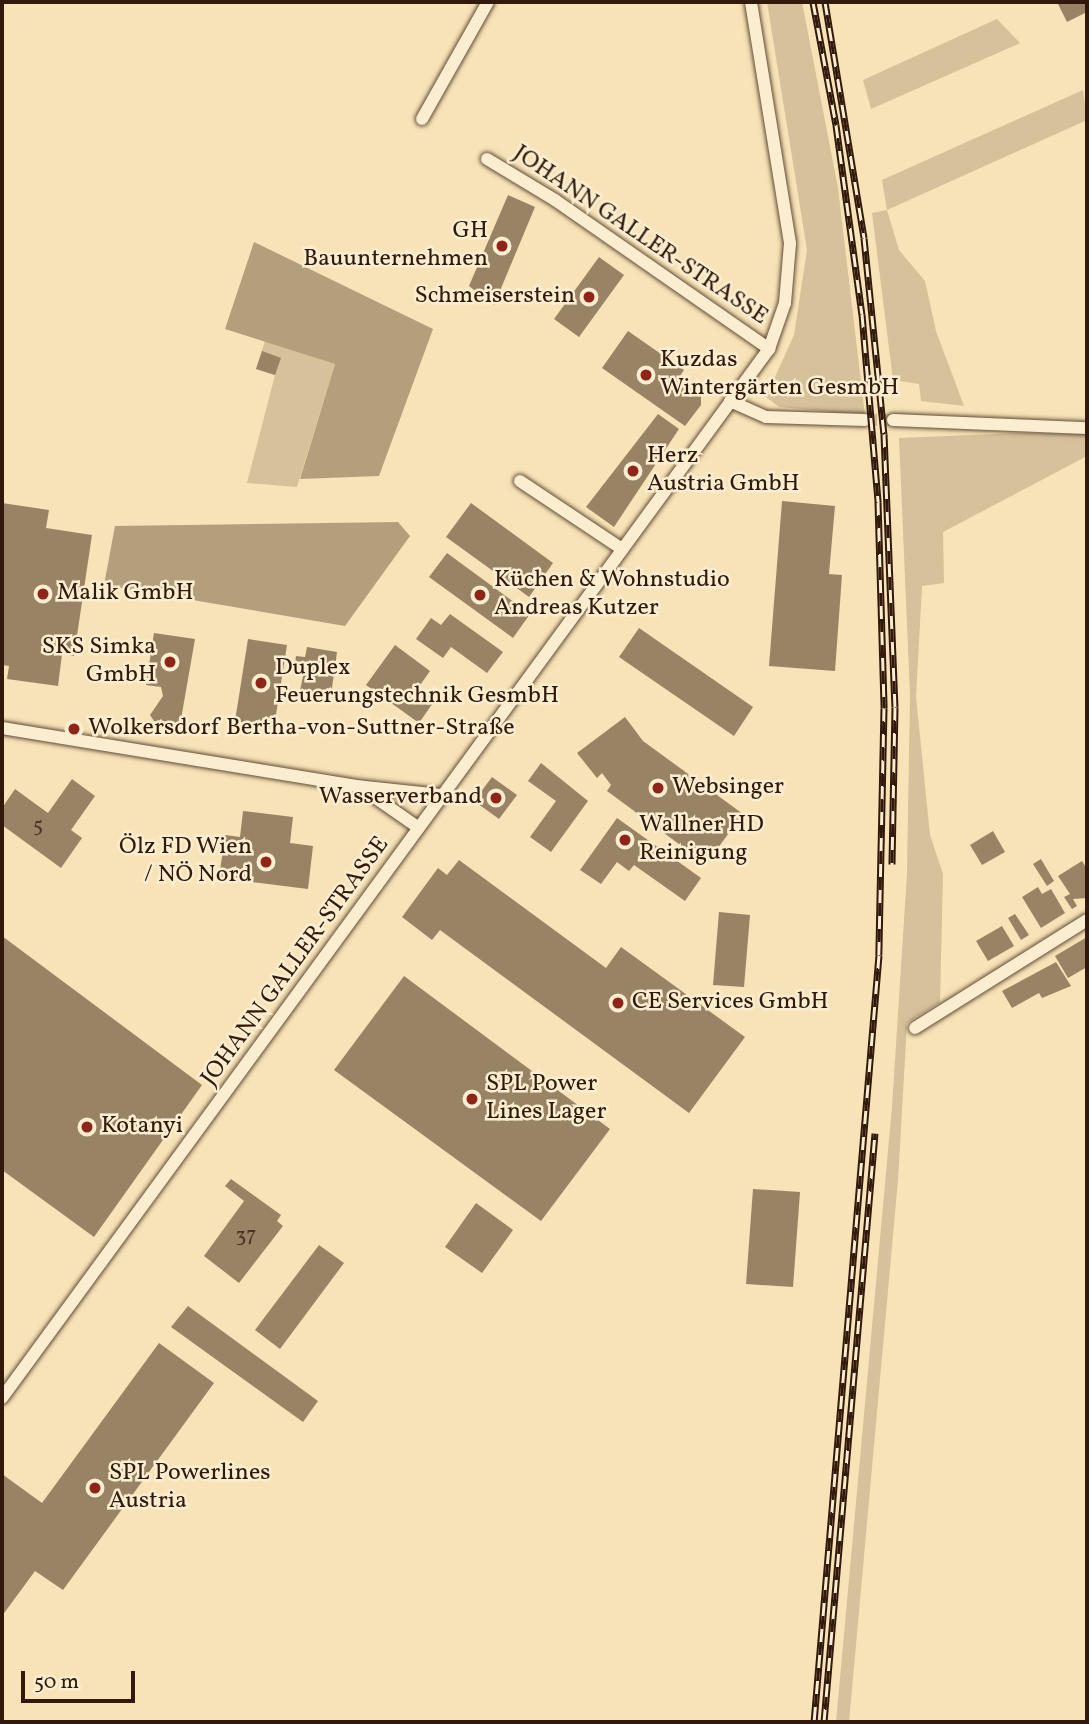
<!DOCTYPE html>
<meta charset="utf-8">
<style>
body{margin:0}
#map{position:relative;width:1089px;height:1724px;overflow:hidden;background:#f7e3b7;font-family:Vollkorn,serif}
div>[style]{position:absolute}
.green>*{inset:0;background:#d5c19a}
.water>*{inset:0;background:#b49f7d}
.building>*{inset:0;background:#988365}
.minor-tunnel>*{height:12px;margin-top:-6px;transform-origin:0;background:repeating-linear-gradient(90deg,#cfbb95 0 12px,transparent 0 18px)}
.roads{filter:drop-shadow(0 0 2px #624c37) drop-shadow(0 0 2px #624c37)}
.minor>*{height:12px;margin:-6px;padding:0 6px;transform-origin:6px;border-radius:6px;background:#faedd0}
.rail>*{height:7px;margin-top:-3.5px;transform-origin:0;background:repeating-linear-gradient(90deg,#faedd0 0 13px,#311a0c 0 26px);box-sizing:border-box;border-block:2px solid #311a0c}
.dots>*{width:19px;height:19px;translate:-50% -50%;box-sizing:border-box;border:4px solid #faedd0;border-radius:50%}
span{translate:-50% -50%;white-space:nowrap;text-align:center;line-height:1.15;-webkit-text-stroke:5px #faedd0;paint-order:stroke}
.number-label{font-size:21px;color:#4b3422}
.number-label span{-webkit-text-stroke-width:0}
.poi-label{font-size:24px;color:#311a0c}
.right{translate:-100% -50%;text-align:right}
.left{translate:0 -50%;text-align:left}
.street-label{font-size:24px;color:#311a0c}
.frame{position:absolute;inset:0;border:4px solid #311a0c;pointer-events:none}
.scale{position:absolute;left:21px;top:1671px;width:114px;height:32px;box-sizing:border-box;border:4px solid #311a0c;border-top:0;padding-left:9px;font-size:21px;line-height:24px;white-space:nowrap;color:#311a0c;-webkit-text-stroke:5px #faedd0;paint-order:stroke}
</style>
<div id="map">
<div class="green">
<i style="clip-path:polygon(767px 2px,802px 2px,838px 188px,865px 415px,779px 407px,766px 397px,794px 335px,807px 250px)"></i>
<i style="clip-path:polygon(997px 19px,1020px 43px,871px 109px,863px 80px)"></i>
<i style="clip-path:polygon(1083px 90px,1087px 120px,887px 210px,899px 250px,925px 281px,936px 331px,964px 406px,921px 401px,919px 384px,893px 380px,872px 213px,887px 210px,882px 180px)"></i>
<i style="clip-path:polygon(265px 341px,335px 364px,297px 487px,247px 483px,275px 375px,256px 369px)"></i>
<i style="clip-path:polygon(1021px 433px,1087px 434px,1087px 456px,943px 532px,944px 583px,922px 586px,916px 697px,930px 835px,943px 874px,940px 1002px,907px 1023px,898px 1180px,849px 1722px,836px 1722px,892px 1107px,907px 874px,910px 694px,899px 438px)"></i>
</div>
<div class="water">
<i style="clip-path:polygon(254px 242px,433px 329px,379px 476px,300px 479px,335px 364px,225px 329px)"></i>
<i style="clip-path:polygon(398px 522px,410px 536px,345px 626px,104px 585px,115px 526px)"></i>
</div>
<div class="building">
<i style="clip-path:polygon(1057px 2px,1087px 2px,1087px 12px,1067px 22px)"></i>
<i style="clip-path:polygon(508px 195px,535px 207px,494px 305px,469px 286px)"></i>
<i style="clip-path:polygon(599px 257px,624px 275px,579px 337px,554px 319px)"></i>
<i style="clip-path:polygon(628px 331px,684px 370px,678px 379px,701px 396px,701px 405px,685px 426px,602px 368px)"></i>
<i style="clip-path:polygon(262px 351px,281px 358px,275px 375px,256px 369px)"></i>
<i style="clip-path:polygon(658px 414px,679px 429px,614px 527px,586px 507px)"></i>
<i style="clip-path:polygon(782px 501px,835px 506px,829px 574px,842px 575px,835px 671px,769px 666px)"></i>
<i style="clip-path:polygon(2px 503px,49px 510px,46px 528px,92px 535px,74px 656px,62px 654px,58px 686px,7px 679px,9px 666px,2px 665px)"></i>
<i style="clip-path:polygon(471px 503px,553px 563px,529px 597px,446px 537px)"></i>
<i style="clip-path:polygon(447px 553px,530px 614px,513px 638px,429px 577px)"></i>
<i style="clip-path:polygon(450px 614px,503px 652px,487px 673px,451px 647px,443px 658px,416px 639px,431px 618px,441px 625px)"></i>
<i style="clip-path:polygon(639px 628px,753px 707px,734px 736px,619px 657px)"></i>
<i style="clip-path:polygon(154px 633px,195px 639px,180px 725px,154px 721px,150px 715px,163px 696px,161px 687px,146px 685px)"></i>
<i style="clip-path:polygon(248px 639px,287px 645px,274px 727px,235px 721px)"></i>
<i style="clip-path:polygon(395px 645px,430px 671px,418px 688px,435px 700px,419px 723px,366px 685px)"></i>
<i style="clip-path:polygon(307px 647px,337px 652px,330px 702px,299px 696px,303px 676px,294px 673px,296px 656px,305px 657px)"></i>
<i style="clip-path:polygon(625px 717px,643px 741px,743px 814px,706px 864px,607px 791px,611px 785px,602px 773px,597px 778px,577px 753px)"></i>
<i style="clip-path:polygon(541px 763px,588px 801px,551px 852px,530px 837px,556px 801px,528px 781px)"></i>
<i style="clip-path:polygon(492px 777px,517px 795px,499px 819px,474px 801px)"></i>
<i style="clip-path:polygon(72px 779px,95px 796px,71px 830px,82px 838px,61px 868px,2px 825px,2px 808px,15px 789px,48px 813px)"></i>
<i style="clip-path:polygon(243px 811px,293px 817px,290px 843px,313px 846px,308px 889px,219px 878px,225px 835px,240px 837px)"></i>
<i style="clip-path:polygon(617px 818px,701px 878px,685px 901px,634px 865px,629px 871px,617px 862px,601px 884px,580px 870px)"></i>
<i style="clip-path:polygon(993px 831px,1005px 852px,982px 865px,970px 845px)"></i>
<i style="clip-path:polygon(1041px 859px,1054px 881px,1047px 886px,1033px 864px)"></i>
<i style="clip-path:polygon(459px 860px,606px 968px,621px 947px,745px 1037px,689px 1113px,440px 930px,432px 940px,402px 917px,438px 868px,447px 875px)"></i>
<i style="clip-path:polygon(1082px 861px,1087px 869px,1087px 898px,1073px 899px,1077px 906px,1072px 909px,1064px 897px,1070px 894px,1058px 876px)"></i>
<i style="clip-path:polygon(1038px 887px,1042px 894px,1051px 889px,1065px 913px,1041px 928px,1022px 897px)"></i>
<i style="clip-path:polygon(719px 912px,750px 915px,744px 987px,713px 985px)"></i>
<i style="clip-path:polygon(1015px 914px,1029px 935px,1021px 940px,1008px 918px)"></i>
<i style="clip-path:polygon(1002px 926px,1014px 946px,988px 961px,976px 941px)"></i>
<i style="clip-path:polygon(2px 936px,202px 1085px,94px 1237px,2px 1170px)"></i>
<i style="clip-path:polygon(1087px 937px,1087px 967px,1068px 978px,1055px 956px)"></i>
<i style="clip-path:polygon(1056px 962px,1071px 986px,1042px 998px,1039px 993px,1012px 1008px,1002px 991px)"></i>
<i style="clip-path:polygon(404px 976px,610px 1129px,541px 1221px,334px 1070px)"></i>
<i style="clip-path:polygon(231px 1179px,281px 1215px,277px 1221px,283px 1226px,239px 1283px,204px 1256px,244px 1201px,225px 1186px)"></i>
<i style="clip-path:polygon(753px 1189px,800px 1192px,793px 1287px,746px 1284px)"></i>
<i style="clip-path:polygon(476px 1203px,513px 1230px,482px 1273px,445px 1247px)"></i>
<i style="clip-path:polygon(319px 1245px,344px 1263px,280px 1349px,255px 1330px)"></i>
<i style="clip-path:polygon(188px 1306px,318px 1401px,303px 1422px,171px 1327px)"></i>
<i style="clip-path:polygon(159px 1343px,214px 1383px,63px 1590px,35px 1571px,2px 1616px,2px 1474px,42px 1503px)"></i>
</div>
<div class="minor-tunnel">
<i style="left:865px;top:420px;width:28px"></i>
</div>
<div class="roads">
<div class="minor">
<i style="left:422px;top:119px;width:134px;rotate:-60.6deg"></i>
<i style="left:487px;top:159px;width:79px;rotate:31.1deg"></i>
<i style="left:555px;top:200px;width:261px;rotate:34.8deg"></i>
<i style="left:730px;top:401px;width:39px;rotate:24deg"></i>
<i style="left:766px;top:417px;width:99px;rotate:1.7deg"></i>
<i style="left:893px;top:420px;width:194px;rotate:2.4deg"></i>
<i style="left:520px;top:481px;width:123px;rotate:33.7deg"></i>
<i style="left:2px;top:728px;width:359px;rotate:9.3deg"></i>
<i style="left:356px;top:786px;width:85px;rotate:6deg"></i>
<i style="left:363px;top:789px;width:68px;rotate:34.9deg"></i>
<i style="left:915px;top:1028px;width:203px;rotate:-32.1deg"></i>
<i style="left:2px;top:1398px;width:1299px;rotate:-53.83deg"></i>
<i style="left:769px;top:349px;width:49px;rotate:-70.8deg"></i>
<i style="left:785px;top:303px;width:60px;rotate:-85.2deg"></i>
<i style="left:790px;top:243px;width:244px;rotate:-99.2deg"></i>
</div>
</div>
<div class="rail">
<i style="left:813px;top:2px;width:125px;rotate:79.4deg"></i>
<i style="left:836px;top:125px;width:191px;rotate:82.2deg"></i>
<i style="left:862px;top:314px;width:189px;rotate:85.1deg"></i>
<i style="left:878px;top:502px;width:206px;rotate:88.3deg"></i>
<i style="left:884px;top:708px;width:247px;rotate:91.2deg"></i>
<i style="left:879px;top:955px;width:770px;rotate:94.84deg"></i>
<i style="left:825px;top:2px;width:239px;rotate:80.6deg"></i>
<i style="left:864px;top:238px;width:197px;rotate:84.2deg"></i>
<i style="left:884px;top:434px;width:273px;rotate:87.7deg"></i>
<i style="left:895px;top:707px;width:157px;rotate:91.1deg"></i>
<i style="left:824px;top:1722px;width:591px;rotate:-85.05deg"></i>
</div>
<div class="dots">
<i style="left:502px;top:246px;background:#8f2418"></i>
<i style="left:589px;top:297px;background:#8f2418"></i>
<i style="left:646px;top:375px;background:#8f2418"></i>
<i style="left:633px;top:471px;background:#8f2418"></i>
<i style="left:43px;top:594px;background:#8f2418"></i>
<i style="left:480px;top:595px;background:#8f2418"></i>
<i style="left:170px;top:662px;background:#8f2418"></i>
<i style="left:261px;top:683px;background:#8f2418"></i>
<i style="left:74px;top:729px;background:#8f2418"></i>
<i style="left:658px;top:788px;background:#8f2418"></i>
<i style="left:496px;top:798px;background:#8f2418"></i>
<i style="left:625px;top:840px;background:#8f2418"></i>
<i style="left:266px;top:862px;background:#8f2418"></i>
<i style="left:618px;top:1003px;background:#8f2418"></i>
<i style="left:472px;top:1099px;background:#8f2418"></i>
<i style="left:87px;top:1127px;background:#8f2418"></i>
<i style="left:95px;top:1488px;background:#8f2418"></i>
</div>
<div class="number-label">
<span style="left:38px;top:826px">5</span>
<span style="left:246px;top:1236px">37</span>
</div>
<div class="poi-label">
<span class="right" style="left:488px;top:246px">GH<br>Bauunternehmen</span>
<span class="right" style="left:575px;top:297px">Schmeiserstein</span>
<span class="left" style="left:660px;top:375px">Kuzdas<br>Wintergärten GesmbH</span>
<span class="left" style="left:647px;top:471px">Herz<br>Austria GmbH</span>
<span class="left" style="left:494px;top:595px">Küchen &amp; Wohnstudio<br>Andreas Kutzer</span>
<span class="left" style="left:57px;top:594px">Malik GmbH</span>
<span class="right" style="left:156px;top:662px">SKS Simka<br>GmbH</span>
<span class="left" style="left:275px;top:683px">Duplex<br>Feuerungstechnik GesmbH</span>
<span class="left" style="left:88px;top:729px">Wolkersdorf Bertha-von-Suttner-Straße</span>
<span class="left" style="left:672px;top:788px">Websinger</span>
<span class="right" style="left:482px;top:798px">Wasserverband</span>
<span class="left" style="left:639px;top:840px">Wallner HD<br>Reinigung</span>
<span class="right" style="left:252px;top:862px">Ölz FD Wien<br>/ NÖ Nord</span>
<span class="left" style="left:632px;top:1003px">CE Services GmbH</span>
<span class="left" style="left:486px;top:1099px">SPL Power<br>Lines Lager</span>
<span class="left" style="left:101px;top:1127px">Kotanyi</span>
<span class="left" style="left:109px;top:1488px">SPL Powerlines<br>Austria</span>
</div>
<div class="street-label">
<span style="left:640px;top:236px;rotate:34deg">JOHANN GALLER-STRASSE</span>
<span style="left:296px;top:962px;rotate:-54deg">JOHANN GALLER-STRASSE</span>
</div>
<div class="frame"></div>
<div class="scale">50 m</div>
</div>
